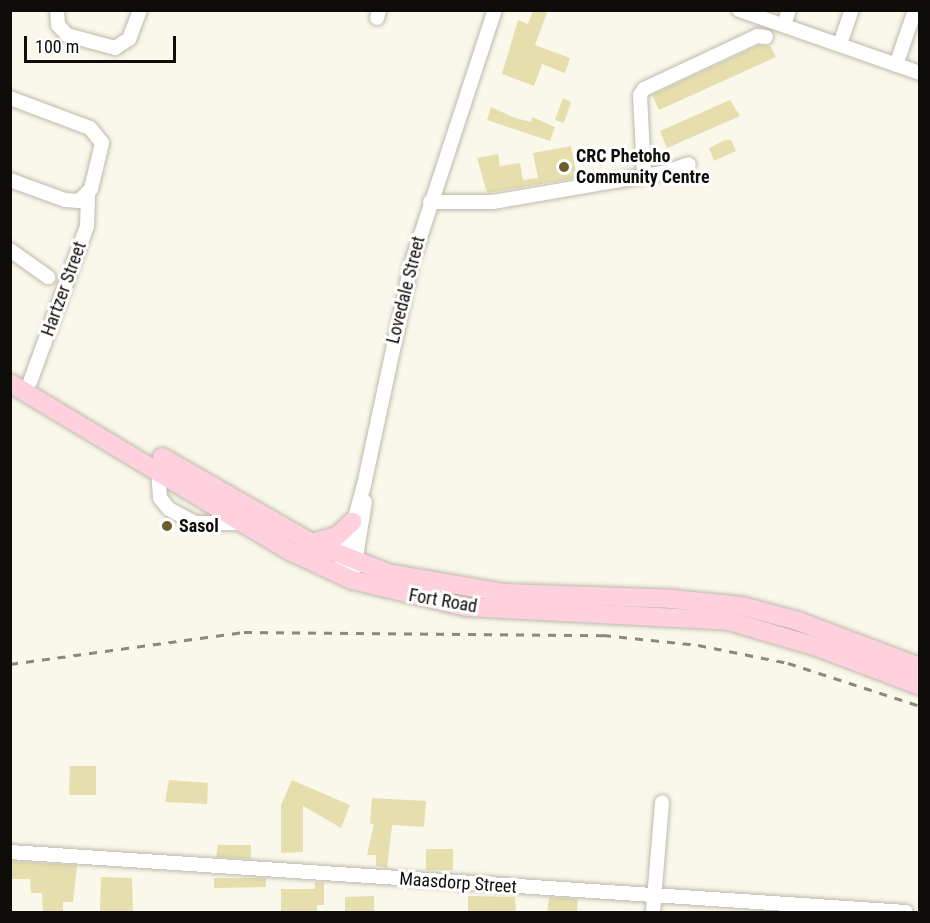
<!DOCTYPE html>
<style>
body{margin:0}
#map{position:relative;width:930px;height:923px;overflow:hidden;background:#faf8ea;font-family:"Roboto Condensed",sans-serif}
div>[style]{position:absolute}
.building>*{inset:0;background:#e6deac}
.roads{filter:drop-shadow(0 0 2px #bcbaac) drop-shadow(0 0 2px #bcbaac)}
.minor>*{height:14px;margin:-7px;padding:0 7px;transform-origin:7px;border-radius:7px;background:#fff}
.major>*{height:18px;margin:-9px;padding:0 9px;transform-origin:9px;border-radius:9px;background:#ffd0dd}
.rail>*{height:3px;margin-top:-1.5px;transform-origin:0;background:repeating-linear-gradient(90deg,#8a897f 0 8px,transparent 0 16px)}
.dots>*{width:16px;height:16px;translate:-50% -50%;box-sizing:border-box;border:3px solid #fff;border-radius:50%}
span{translate:-50% -50%;white-space:nowrap;text-align:center;line-height:1.15;-webkit-text-stroke:6px #fff;paint-order:stroke}
.poi-label{font-size:18px;color:#0e0d09;font-weight:700}
.left{translate:0 -50%;text-align:left}
.street-label{font-size:18px;color:#0e0d09}
.frame{position:absolute;inset:0;border:12px solid #0e0d09;pointer-events:none}
.scale{position:absolute;left:24px;top:36px;width:152px;height:27px;box-sizing:border-box;border:3px solid #0e0d09;border-top:0;padding-left:8px;font-size:18px;line-height:21px;white-space:nowrap;color:#0e0d09;-webkit-text-stroke:4px #fff;paint-order:stroke}
</style>
<div id="map">
<div class="building">
<i style="clip-path:polygon(533px 10px,548px 10px,535px 45px,570px 58px,565px 73px,542px 64px,534px 86px,502px 74px,518px 20px,528px 24px)"></i>
<i style="clip-path:polygon(759px 45px,770px 46px,776px 57px,659px 110px,652px 95px)"></i>
<i style="clip-path:polygon(563px 98px,571px 102px,564px 123px,555px 120px)"></i>
<i style="clip-path:polygon(730px 100px,740px 116px,667px 148px,660px 131px)"></i>
<i style="clip-path:polygon(491px 107px,515px 118px,531px 122px,532px 117px,555px 127px,550px 141px,487px 120px)"></i>
<i style="clip-path:polygon(725px 140px,731px 140px,736px 151px,714px 161px,709px 148px)"></i>
<i style="clip-path:polygon(571px 146px,577px 178px,487px 193px,477px 158px,498px 154px,500px 166px,520px 163px,523px 180px,538px 178px,533px 153px)"></i>
<i style="clip-path:polygon(70px 766px,96px 766px,96px 795px,69px 795px)"></i>
<i style="clip-path:polygon(169px 780px,208px 783px,207px 804px,165px 802px)"></i>
<i style="clip-path:polygon(292px 780px,350px 805px,341px 828px,303px 806px,303px 852px,281px 853px,281px 805px)"></i>
<i style="clip-path:polygon(372px 798px,426px 801px,424px 827px,392px 825px,387px 868px,376px 866px,376px 855px,367px 855px,374px 824px,370px 824px)"></i>
<i style="clip-path:polygon(218px 845px,251px 845px,251px 859px,216px 857px)"></i>
<i style="clip-path:polygon(426px 849px,453px 849px,453px 870px,426px 870px)"></i>
<i style="clip-path:polygon(10px 861px,77px 865px,73px 902px,63px 902px,63px 912px,43px 912px,42px 893px,31px 893px,30px 879px,10px 879px)"></i>
<i style="clip-path:polygon(101px 877px,132px 878px,133px 912px,100px 912px)"></i>
<i style="clip-path:polygon(214px 878px,266px 878px,266px 887px,214px 888px)"></i>
<i style="clip-path:polygon(315px 882px,324px 883px,324px 905px,317px 905px,317px 912px,281px 912px,281px 889px,315px 889px)"></i>
<i style="clip-path:polygon(374px 896px,374px 912px,345px 912px,345px 897px)"></i>
<i style="clip-path:polygon(468px 896px,515px 897px,516px 912px,468px 912px)"></i>
<i style="clip-path:polygon(549px 897px,578px 899px,577px 912px,547px 912px)"></i>
</div>
<div class="roads">
<div class="minor">
<i style="left:57px;top:10px;width:15px;rotate:86deg"></i>
<i style="left:58px;top:25px;width:13px;rotate:48deg"></i>
<i style="left:67px;top:35px;width:50px;rotate:15.2deg"></i>
<i style="left:115px;top:48px;width:17px;rotate:-33deg"></i>
<i style="left:129px;top:39px;width:31px;rotate:-69deg"></i>
<i style="left:739px;top:10px;width:192px;rotate:19.2deg"></i>
<i style="left:377px;top:18px;width:8px;rotate:-76deg"></i>
<i style="left:784px;top:25px;width:16px;rotate:-72deg"></i>
<i style="left:840px;top:44px;width:36px;rotate:-71deg"></i>
<i style="left:896px;top:65px;width:58px;rotate:-70.9deg"></i>
<i style="left:10px;top:98px;width:85px;rotate:20.6deg"></i>
<i style="left:90px;top:128px;width:19px;rotate:51deg"></i>
<i style="left:102px;top:143px;width:47px;rotate:103.4deg"></i>
<i style="left:91px;top:189px;width:17px;rotate:135deg"></i>
<i style="left:79px;top:201px;width:14px;rotate:-176deg"></i>
<i style="left:65px;top:200px;width:59px;rotate:-160deg"></i>
<i style="left:644px;top:176px;width:81px;rotate:-92.8deg"></i>
<i style="left:640px;top:95px;width:7px;rotate:-56deg"></i>
<i style="left:644px;top:89px;width:125px;rotate:-25.1deg"></i>
<i style="left:757px;top:36px;width:9px;rotate:6deg"></i>
<i style="left:430px;top:202px;width:63px"></i>
<i style="left:493px;top:202px;width:176px;rotate:-9.8deg"></i>
<i style="left:666px;top:172px;width:24px;rotate:-19deg"></i>
<i style="left:10px;top:250px;width:47px;rotate:35.4deg"></i>
<i style="left:30px;top:382px;width:166px;rotate:-69.9deg"></i>
<i style="left:87px;top:226px;width:31px;rotate:-88deg"></i>
<i style="left:158px;top:469px;width:29px;rotate:86deg"></i>
<i style="left:160px;top:498px;width:14px;rotate:51deg"></i>
<i style="left:169px;top:509px;width:30px;rotate:28deg"></i>
<i style="left:195px;top:523px;width:46px"></i>
<i style="left:354px;top:569px;width:68px;rotate:-80.7deg"></i>
<i style="left:339px;top:575px;width:93px;rotate:-74.5deg"></i>
<i style="left:364px;top:485px;width:225px;rotate:-77.9deg"></i>
<i style="left:411px;top:265px;width:268px;rotate:-71.8deg"></i>
<i style="left:10px;top:852px;width:898px;rotate:3.83deg"></i>
<i style="left:653px;top:912px;width:110px;rotate:-85.3deg"></i>
</div>
<div class="major">
<i style="left:10px;top:383px;width:327px;rotate:31deg"></i>
<i style="left:290px;top:551px;width:68px;rotate:25.1deg"></i>
<i style="left:352px;top:580px;width:117px;rotate:13.3deg"></i>
<i style="left:466px;top:607px;width:263px;rotate:3deg"></i>
<i style="left:729px;top:621px;width:95px;rotate:16.5deg"></i>
<i style="left:820px;top:648px;width:107px;rotate:20.8deg"></i>
<i style="left:162px;top:457px;width:173px;rotate:29.8deg"></i>
<i style="left:312px;top:543px;width:82px;rotate:21.5deg"></i>
<i style="left:388px;top:573px;width:118px;rotate:9.8deg"></i>
<i style="left:504px;top:593px;width:168px;rotate:2deg"></i>
<i style="left:672px;top:599px;width:70px;rotate:5.7deg"></i>
<i style="left:742px;top:606px;width:58px;rotate:15deg"></i>
<i style="left:798px;top:621px;width:130px;rotate:20.7deg"></i>
<i style="left:312px;top:543px;width:26px;rotate:-16deg"></i>
<i style="left:337px;top:536px;width:21px;rotate:-43deg"></i>
</div>
</div>
<div class="rail">
<i style="left:10px;top:664px;width:236px;rotate:-7.8deg"></i>
<i style="left:244px;top:632px;width:359px;rotate:0.5deg"></i>
<i style="left:603px;top:635px;width:96px;rotate:6deg"></i>
<i style="left:698px;top:645px;width:92px;rotate:11.3deg"></i>
<i style="left:788px;top:663px;width:139px;rotate:18deg"></i>
</div>
<div class="dots">
<i style="left:564px;top:167px;background:#6b5d2a"></i>
<i style="left:167px;top:526px;background:#6b5d2a"></i>
</div>
<div class="poi-label">
<span class="left" style="left:576px;top:167px">CRC Phetoho<br>Community Centre</span>
<span class="left" style="left:179px;top:526px">Sasol</span>
</div>
<div class="street-label">
<span style="left:64px;top:289px;rotate:-70deg">Hartzer Street</span>
<span style="left:406px;top:290px;rotate:-76deg">Lovedale Street</span>
<span style="left:443px;top:601px;rotate:10deg">Fort Road</span>
<span style="left:458px;top:883px;rotate:4deg">Maasdorp Street</span>
</div>
<div class="frame"></div>
<div class="scale">100 m</div>
</div>
